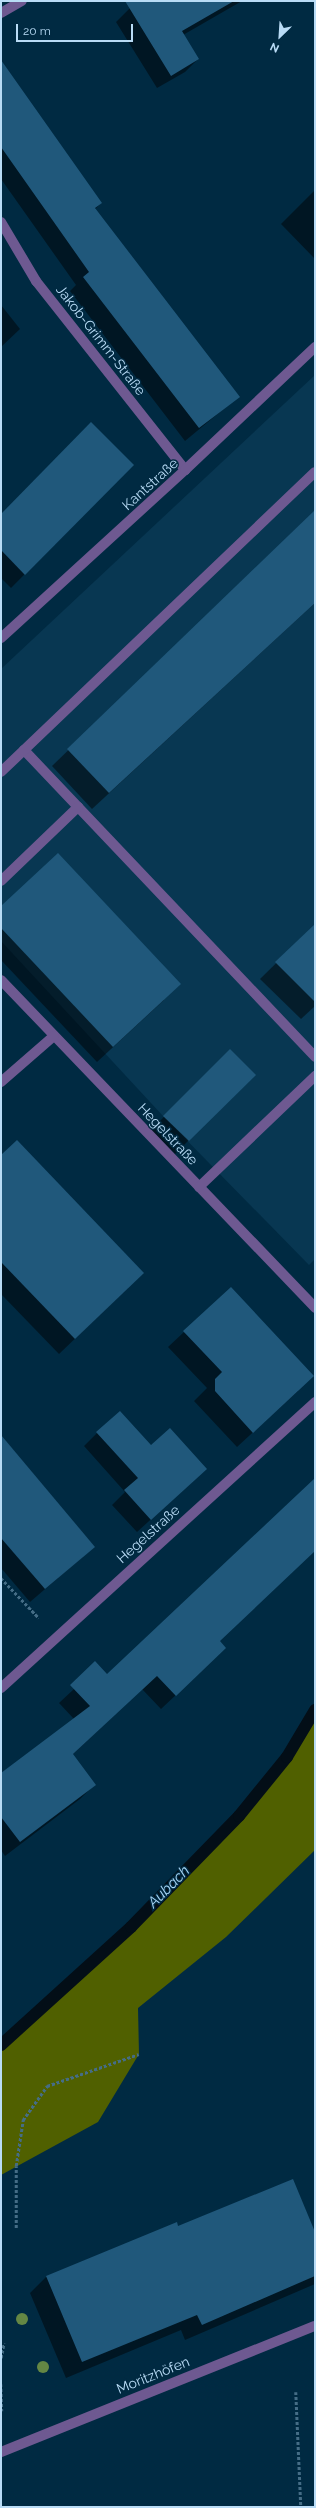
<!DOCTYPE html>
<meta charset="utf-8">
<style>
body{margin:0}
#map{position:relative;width:316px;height:2508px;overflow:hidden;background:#002a42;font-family:Raleway,sans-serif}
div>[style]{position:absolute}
.built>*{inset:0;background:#083752}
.forest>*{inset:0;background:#506000}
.shadow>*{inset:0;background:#0007}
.stream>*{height:12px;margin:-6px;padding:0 6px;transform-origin:6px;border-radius:6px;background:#030e17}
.building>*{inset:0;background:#20587b}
.path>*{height:2.5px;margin-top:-1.25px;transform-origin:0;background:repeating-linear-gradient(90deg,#456d86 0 3px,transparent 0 5px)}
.minor>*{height:10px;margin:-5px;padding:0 5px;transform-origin:5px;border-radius:5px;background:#6e5991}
.trees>*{width:12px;height:12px;margin:-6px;border-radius:50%;background:#648744}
span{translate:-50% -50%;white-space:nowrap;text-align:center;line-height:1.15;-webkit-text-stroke:3px #002a42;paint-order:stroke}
.street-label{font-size:14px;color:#b9dcf6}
.water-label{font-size:15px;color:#aad8f9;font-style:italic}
.frame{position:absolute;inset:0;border:2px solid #b9dcf6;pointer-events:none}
.north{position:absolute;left:260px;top:16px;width:40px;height:40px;-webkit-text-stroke:3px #002a42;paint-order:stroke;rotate:205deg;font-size:11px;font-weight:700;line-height:16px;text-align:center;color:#b9dcf6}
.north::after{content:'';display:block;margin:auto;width:14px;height:18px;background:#b9dcf6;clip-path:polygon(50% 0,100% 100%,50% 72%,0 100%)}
.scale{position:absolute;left:16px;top:24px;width:117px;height:18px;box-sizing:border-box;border:2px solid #b9dcf6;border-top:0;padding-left:5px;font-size:12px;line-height:14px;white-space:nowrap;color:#b9dcf6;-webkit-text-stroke:3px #002a42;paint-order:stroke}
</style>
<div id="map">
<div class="built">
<i style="clip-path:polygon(315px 375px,315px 1259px,309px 1265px,163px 1116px,1px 941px,1px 669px)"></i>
</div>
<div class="forest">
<i style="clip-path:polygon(315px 1710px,315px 1850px,226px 1937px,138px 2008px,139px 2054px,98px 2122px,1px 2175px,1px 2045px,131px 1927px,239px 1816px,287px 1757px)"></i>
</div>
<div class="shadow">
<i style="clip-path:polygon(142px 1px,242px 1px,183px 35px,198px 59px,185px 72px,157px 88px,116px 22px,130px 8px)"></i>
<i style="clip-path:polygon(1px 65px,101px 203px,94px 210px,238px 397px,185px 441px,70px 291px,76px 285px,1px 179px)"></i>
<i style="clip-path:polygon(315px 190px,315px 259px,281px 224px)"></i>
<i style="clip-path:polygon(1px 305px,20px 329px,1px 347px)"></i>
<i style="clip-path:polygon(133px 465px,11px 588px,1px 578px,1px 515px)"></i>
<i style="clip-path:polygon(315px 511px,315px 603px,92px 809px,52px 766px)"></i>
<i style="clip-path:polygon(1px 907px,164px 1000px,97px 1062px,1px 960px)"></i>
<i style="clip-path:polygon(315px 925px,315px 1006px,301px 1019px,260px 979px)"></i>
<i style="clip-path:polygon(230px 1050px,254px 1075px,175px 1154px,151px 1130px)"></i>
<i style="clip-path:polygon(1px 1156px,128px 1288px,59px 1354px,1px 1294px)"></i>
<i style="clip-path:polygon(184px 1332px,298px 1391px,237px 1447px,194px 1401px,207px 1388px,168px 1347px)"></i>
<i style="clip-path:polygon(97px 1433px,151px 1446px,192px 1482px,137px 1532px,112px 1505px,125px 1492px,84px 1446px)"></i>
<i style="clip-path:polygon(1px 1437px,94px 1547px,30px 1602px,1px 1568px)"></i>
<i style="clip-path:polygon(315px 1479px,315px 1550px,219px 1641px,211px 1662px,161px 1709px,142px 1689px,72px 1755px,94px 1785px,80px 1799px,5px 1856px,1px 1850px,1px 1774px,74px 1719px,59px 1703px,74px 1689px,101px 1670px,107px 1676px)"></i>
<i style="clip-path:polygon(178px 2227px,315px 2234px,315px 2284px,185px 2340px,181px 2330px,66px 2378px,30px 2293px,46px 2277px)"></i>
</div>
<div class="stream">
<i style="left:1px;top:2045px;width:176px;rotate:-42.2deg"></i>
<i style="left:131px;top:1927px;width:155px;rotate:-45.8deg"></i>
<i style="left:239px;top:1816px;width:76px;rotate:-50.9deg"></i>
<i style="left:287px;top:1757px;width:55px;rotate:-59.2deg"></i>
</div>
<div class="building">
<i style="clip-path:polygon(125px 1px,234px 1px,182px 31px,199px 59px,171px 76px)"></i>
<i style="clip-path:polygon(1px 60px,102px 203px,95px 208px,240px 397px,199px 428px,83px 277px,89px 272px,1px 147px)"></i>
<i style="clip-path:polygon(91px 422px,134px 465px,25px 575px,1px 550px,1px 514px)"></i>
<i style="clip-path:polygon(315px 510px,315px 603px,109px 793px,67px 749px)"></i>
<i style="clip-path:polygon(58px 853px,181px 984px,113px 1047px,1px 928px,1px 906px)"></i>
<i style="clip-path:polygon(315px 924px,315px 1002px,275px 962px)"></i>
<i style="clip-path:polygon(230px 1049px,256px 1075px,189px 1141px,163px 1116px)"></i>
<i style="clip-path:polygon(17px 1140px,144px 1273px,75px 1339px,1px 1262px,1px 1155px)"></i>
<i style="clip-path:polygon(231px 1287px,314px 1376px,253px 1433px,215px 1391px,215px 1379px,222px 1372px,183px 1331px)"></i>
<i style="clip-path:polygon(120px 1411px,151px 1445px,170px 1428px,207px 1469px,151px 1520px,124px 1490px,138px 1478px,96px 1432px)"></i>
<i style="clip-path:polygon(1px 1435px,95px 1547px,45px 1589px,1px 1538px)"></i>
<i style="clip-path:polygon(315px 1478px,315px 1551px,220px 1641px,226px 1648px,176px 1696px,157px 1676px,73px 1754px,96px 1785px,20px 1842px,1px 1817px,1px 1773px,90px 1706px,70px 1685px,95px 1661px,107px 1674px)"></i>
<i style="clip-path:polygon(293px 2179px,315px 2232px,315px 2276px,202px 2325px,197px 2315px,82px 2362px,46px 2276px,177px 2222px,178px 2226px)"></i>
</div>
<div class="path">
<i style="left:1px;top:1578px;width:55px;rotate:46.5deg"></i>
<i style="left:16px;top:2228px;width:62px;rotate:-90deg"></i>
<i style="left:16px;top:2166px;width:47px;rotate:-81.3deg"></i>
<i style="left:23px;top:2120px;width:42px;rotate:-54.8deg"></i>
<i style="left:47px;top:2086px;width:97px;rotate:-19.2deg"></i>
<i style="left:1px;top:2358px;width:15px;rotate:-79deg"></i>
<i style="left:1px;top:2384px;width:27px;rotate:88deg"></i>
<i style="left:296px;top:2392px;width:115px;rotate:87.5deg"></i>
</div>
<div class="minor">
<i style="left:1px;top:13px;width:24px;rotate:-30deg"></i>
<i style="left:1px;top:222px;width:69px;rotate:59.3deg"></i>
<i style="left:36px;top:281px;width:241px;rotate:51.7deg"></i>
<i style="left:1px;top:638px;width:249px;rotate:-42.4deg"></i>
<i style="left:185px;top:470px;width:179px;rotate:-43.4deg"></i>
<i style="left:24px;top:750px;width:423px;rotate:46.5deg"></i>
<i style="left:1px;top:772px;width:434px;rotate:-43.7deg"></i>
<i style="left:1px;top:881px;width:107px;rotate:-43.9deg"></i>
<i style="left:1px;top:980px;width:454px;rotate:46.2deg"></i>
<i style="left:1px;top:1082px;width:70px;rotate:-41deg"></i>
<i style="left:199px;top:1187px;width:161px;rotate:-43.7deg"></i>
<i style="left:1px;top:1688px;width:425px;rotate:-42.3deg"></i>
<i style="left:1px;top:2452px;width:338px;rotate:-21.9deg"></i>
</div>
<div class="trees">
<i style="left:22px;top:2319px"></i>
<i style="left:43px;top:2367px"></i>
</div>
<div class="street-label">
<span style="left:101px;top:340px;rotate:52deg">Jakob-Grimm-Straße</span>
<span style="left:150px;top:484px;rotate:-42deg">Kantstraße</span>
<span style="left:168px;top:1134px;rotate:46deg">Hegelstraße</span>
<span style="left:148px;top:1534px;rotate:-42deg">Hegelstraße</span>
<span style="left:153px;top:2375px;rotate:-22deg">Moritzhöfen</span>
</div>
<div class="water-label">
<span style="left:169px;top:1887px;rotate:-45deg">Aubach</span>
</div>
<div class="frame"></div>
<div class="north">N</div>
<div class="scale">20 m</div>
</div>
